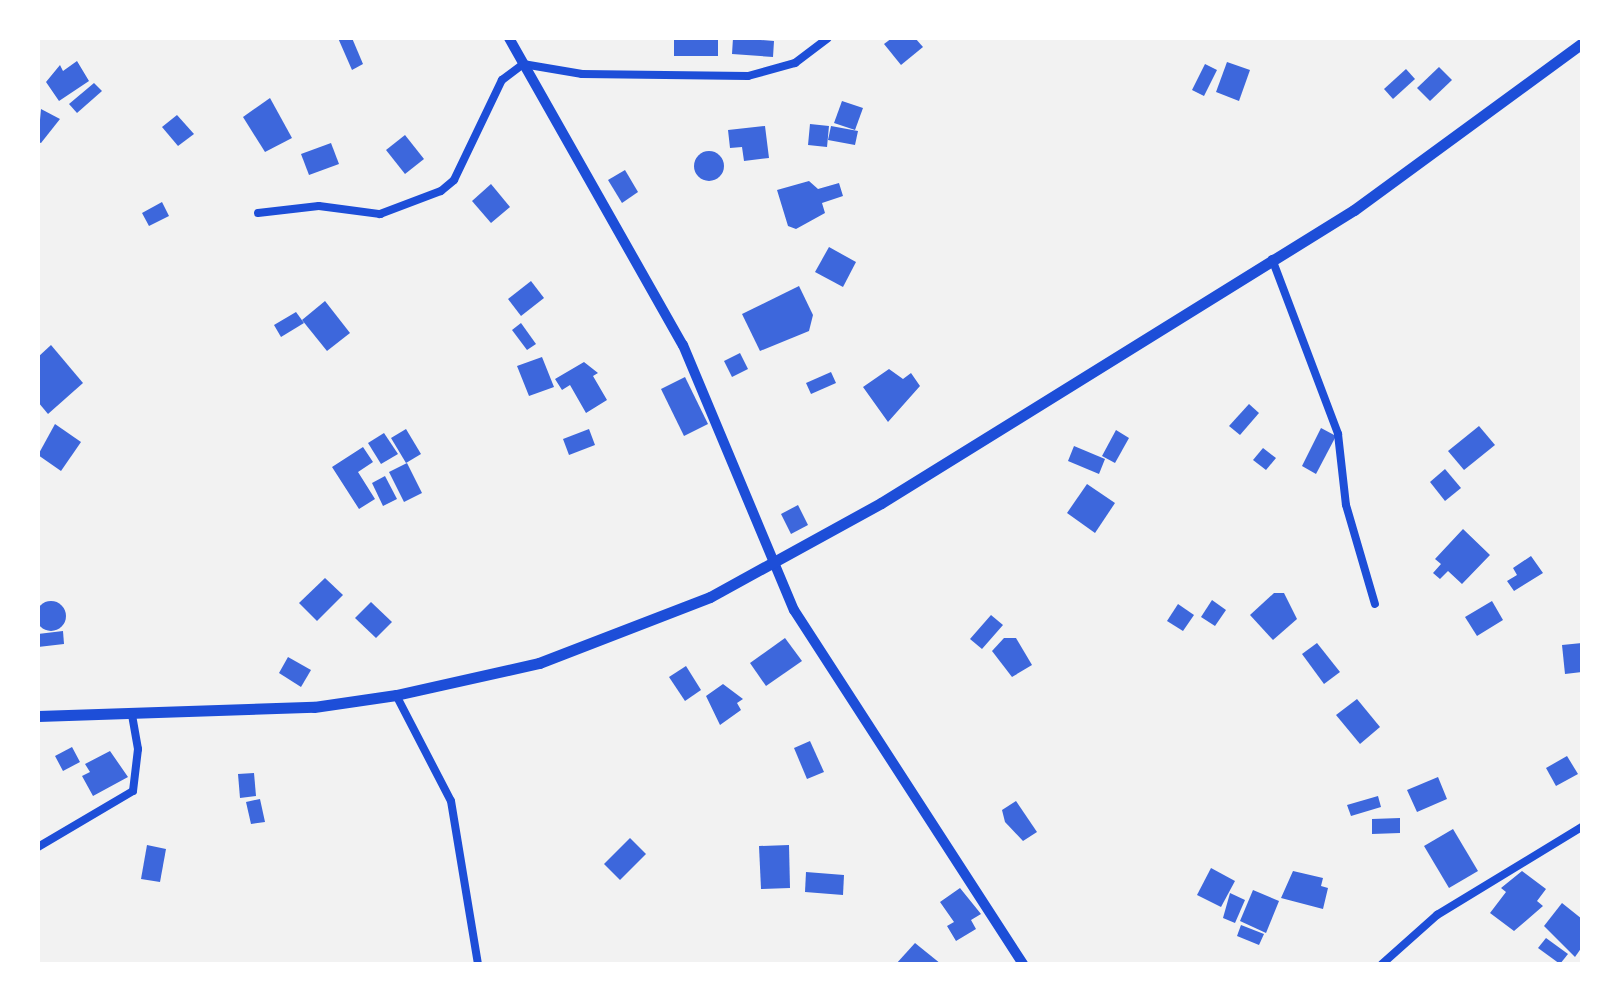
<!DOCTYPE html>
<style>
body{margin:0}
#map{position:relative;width:1620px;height:1002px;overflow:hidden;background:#f2f2f2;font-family:"Public Sans",sans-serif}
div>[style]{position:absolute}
.building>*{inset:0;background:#3d67dc}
.round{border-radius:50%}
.minor>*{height:8px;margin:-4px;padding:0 4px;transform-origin:4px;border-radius:4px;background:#1d4ed8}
.tertiary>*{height:10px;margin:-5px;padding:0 5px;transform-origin:5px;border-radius:5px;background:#1d4ed8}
.secondary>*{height:11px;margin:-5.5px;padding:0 5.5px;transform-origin:5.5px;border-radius:5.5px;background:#1d4ed8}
span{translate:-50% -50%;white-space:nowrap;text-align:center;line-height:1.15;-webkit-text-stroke:8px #fff;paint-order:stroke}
.frame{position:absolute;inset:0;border:40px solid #fff;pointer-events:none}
</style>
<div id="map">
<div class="building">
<i style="clip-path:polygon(338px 38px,352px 38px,363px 64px,352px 70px)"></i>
<i style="clip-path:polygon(674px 38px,718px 38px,718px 56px,674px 56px)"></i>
<i style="clip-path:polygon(733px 38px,774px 41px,773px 57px,732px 54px)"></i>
<i style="clip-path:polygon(892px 38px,915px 38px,923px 47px,901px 65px,884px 44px)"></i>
<i style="clip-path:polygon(77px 61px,89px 81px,59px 101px,46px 82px,60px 65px,63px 71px)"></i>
<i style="clip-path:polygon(1227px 62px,1250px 70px,1239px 101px,1216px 92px)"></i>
<i style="clip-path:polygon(1205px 64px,1217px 70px,1204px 96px,1192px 90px)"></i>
<i style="clip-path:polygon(1439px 67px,1452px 80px,1430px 101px,1417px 88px)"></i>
<i style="clip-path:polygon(1406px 69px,1415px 79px,1393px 99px,1384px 89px)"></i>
<i style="clip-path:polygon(94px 83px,102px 91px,77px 113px,69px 104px)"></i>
<i style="clip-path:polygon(270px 98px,292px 138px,265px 152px,243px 117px)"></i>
<i style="clip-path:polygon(842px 101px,863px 108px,855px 130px,834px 123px)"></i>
<i style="clip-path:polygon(41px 109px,60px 119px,41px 143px,38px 142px)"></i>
<i style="clip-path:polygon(177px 115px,194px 134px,178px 146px,162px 127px)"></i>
<i style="clip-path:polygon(810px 124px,829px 126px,827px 147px,808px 145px)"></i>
<i style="clip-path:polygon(765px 126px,769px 158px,744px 161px,742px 147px,730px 148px,728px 130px)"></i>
<i style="clip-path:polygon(831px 126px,858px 131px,855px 145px,828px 140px)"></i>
<i style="clip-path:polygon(405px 135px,424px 159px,405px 174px,386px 150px)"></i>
<i style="clip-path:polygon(331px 143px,339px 164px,309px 175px,301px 154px)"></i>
<i class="round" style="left:694px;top:151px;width:30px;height:30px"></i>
<i style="clip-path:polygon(625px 170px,638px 192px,622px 203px,608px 180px)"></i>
<i style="clip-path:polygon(809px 181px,818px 189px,839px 183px,843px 196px,822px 203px,825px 213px,796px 229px,788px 226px,777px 190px)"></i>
<i style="clip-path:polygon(491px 184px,510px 207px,491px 223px,472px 201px)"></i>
<i style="clip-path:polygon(162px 202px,169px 216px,149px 226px,142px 213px)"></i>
<i style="clip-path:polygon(829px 247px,856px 262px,843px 287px,815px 272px)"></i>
<i style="clip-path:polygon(531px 281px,544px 298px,521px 316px,508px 299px)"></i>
<i style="clip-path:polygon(799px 286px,813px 315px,809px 331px,760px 351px,742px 314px)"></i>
<i style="clip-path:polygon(325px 301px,350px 333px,327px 351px,302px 320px)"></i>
<i style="clip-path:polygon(296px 312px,304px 323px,281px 337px,274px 325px)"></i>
<i style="clip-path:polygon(521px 323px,536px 344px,527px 350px,512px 330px)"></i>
<i style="clip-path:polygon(51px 345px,83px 383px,48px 414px,38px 402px,38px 357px)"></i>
<i style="clip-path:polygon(740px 353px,748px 369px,732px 377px,724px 361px)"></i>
<i style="clip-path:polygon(542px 357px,554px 387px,529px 396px,517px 366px)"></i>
<i style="clip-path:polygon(584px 362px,598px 373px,593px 376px,607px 400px,586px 413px,570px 385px,562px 390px,555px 379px)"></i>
<i style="clip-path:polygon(889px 369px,903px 379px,911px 373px,920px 386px,888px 422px,863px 387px)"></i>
<i style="clip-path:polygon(831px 372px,836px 383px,811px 394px,806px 383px)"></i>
<i style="clip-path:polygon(685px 377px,708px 424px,684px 436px,661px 389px)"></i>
<i style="clip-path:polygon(1249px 404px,1259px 413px,1240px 435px,1229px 426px)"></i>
<i style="clip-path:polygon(55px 424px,81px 442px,61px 471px,38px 455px)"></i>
<i style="clip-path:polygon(1479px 426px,1495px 445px,1464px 470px,1448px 451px)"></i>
<i style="clip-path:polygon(1321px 428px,1336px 436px,1316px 474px,1302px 466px)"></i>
<i style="clip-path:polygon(406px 429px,421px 454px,406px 463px,391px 438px)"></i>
<i style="clip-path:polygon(589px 429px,595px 445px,569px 455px,563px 439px)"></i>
<i style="clip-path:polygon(1116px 430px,1129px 438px,1115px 463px,1102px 456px)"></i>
<i style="clip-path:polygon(384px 433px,398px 454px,381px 464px,368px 443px)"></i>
<i style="clip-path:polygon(1074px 446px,1105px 459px,1099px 474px,1068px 461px)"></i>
<i style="clip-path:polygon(363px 447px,373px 462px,358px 472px,375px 499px,359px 509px,332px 467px)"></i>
<i style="clip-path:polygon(1263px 448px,1276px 458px,1266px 470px,1253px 460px)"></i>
<i style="clip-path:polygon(407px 463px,422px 493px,404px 502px,389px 472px)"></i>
<i style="clip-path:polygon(1445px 469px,1461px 488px,1445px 501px,1430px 482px)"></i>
<i style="clip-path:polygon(385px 476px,397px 499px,383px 506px,372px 483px)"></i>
<i style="clip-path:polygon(1087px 484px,1115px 503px,1095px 533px,1067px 513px)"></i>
<i style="clip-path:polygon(798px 505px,808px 525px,791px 534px,781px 514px)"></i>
<i style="clip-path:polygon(1463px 529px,1490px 555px,1462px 584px,1448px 571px,1440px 579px,1433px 573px,1441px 564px,1435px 559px)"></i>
<i style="clip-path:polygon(1531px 556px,1543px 573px,1514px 591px,1507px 581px,1517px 575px,1513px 568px)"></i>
<i style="clip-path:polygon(325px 578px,343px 595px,317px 621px,299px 603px)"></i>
<i style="clip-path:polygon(1274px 593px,1284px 593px,1297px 619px,1273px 640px,1250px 615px)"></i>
<i style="clip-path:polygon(1212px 600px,1226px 610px,1215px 626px,1201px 617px)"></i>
<i class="round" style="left:36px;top:601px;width:30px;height:30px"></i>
<i style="clip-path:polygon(1492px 601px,1503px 620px,1477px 636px,1465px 617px)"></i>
<i style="clip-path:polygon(371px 602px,392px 622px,376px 638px,355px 618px)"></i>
<i style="clip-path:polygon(1178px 604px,1194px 615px,1183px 631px,1167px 621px)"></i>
<i style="clip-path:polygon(991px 615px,1003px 625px,982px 649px,970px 639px)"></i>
<i style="clip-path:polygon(63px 631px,64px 644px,38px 647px,38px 634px)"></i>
<i style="clip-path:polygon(785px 638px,802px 661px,766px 686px,750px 663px)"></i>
<i style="clip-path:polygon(1004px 638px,1016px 638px,1032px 665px,1012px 677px,992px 651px)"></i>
<i style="clip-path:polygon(1317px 643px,1340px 672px,1324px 684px,1302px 654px)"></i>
<i style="clip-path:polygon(1582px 643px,1582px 672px,1565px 674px,1562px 645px)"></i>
<i style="clip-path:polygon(288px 657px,311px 670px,301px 687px,279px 673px)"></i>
<i style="clip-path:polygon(686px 666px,701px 690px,685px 701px,669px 677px)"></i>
<i style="clip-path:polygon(723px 684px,743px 699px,737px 703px,741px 710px,720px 725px,706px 696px)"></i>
<i style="clip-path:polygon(1357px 699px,1380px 727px,1360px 744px,1336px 715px)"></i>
<i style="clip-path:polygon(810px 741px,824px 772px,807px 779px,794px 748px)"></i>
<i style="clip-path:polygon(72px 747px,80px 762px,63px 771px,55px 756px)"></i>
<i style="clip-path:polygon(110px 751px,128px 777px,93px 796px,82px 776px,90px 772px,85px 764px)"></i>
<i style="clip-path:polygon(1567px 756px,1578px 774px,1556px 786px,1546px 768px)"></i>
<i style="clip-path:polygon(254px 773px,256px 796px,240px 798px,238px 774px)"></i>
<i style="clip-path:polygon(1438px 777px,1447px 799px,1417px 812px,1407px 790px)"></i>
<i style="clip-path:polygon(1378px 796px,1381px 807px,1351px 816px,1347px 805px)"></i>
<i style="clip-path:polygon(260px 799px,265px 822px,251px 824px,246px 802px)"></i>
<i style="clip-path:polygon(1016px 801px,1037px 832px,1023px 841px,1005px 822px,1002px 810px)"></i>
<i style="clip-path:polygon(1400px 818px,1400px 833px,1372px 834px,1372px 819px)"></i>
<i style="clip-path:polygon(1453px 829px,1478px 871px,1449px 888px,1424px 846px)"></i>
<i style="clip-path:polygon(630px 838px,646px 854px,620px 880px,604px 864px)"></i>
<i style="clip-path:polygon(147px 845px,166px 849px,160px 882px,141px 879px)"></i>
<i style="clip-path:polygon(789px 845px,790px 888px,761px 889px,759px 846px)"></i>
<i style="clip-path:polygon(1211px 868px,1235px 881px,1221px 907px,1197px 895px)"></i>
<i style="clip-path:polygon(1293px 871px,1323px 878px,1321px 886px,1328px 888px,1323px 909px,1281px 898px)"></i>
<i style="clip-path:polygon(1522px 871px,1546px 889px,1537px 901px,1543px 906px,1514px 931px,1490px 913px,1506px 892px,1501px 888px)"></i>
<i style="clip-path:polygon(806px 872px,844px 875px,843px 895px,805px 892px)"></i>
<i style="clip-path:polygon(960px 888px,981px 914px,971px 920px,976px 929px,956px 941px,947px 926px,954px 922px,940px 902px)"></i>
<i style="clip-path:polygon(1253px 890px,1279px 901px,1266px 933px,1240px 921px)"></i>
<i style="clip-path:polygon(1230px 893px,1245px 900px,1235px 923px,1223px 918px)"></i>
<i style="clip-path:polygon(1562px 903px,1582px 919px,1582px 947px,1575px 957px,1544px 926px)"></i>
<i style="clip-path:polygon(1241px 925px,1264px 934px,1259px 945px,1237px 936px)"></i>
<i style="clip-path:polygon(1546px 938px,1568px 954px,1560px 964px,1538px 948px)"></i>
<i style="clip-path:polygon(915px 943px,941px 964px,896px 964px)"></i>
</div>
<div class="minor">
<i style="left:258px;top:213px;width:61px;rotate:-6.5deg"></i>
<i style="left:319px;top:206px;width:62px;rotate:7.5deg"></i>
<i style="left:380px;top:214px;width:65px;rotate:-20.7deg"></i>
<i style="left:441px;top:191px;width:17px;rotate:-40deg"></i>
<i style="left:454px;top:180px;width:111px;rotate:-64.4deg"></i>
<i style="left:502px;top:80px;width:26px;rotate:-37deg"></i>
<i style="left:523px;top:64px;width:60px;rotate:9.6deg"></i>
<i style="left:582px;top:74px;width:166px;rotate:0.7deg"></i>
<i style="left:748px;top:76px;width:49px;rotate:-15.5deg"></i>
<i style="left:795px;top:63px;width:41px;rotate:-37.1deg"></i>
<i style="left:1272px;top:259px;width:187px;rotate:69.3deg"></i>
<i style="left:1338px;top:434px;width:71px;rotate:83.6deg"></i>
<i style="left:1346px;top:505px;width:103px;rotate:73.7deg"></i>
<i style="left:396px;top:695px;width:119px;rotate:62.6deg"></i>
<i style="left:451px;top:801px;width:165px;rotate:80.6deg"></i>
<i style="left:38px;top:847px;width:110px;rotate:-30.5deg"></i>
<i style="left:133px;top:791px;width:42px;rotate:-83.2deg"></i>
<i style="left:138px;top:749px;width:36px;rotate:-100deg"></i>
<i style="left:1382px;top:964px;width:74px;rotate:-41.7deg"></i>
<i style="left:1437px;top:915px;width:170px;rotate:-31.3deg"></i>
</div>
<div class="tertiary">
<i style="left:509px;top:38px;width:353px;rotate:60.5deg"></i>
<i style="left:683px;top:345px;width:287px;rotate:67.3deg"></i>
<i style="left:794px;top:610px;width:422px;rotate:57.1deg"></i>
</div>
<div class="secondary">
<i style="left:38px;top:716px;width:276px;rotate:-1.9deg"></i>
<i style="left:314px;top:707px;width:83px;rotate:-8.3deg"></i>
<i style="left:396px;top:695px;width:147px;rotate:-12.6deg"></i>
<i style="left:539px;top:663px;width:183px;rotate:-21.1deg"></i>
<i style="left:710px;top:597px;width:195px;rotate:-28.8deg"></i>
<i style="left:881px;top:503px;width:556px;rotate:-31.78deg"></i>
<i style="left:1354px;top:210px;width:283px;rotate:-36.2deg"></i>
</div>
<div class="frame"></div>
</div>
